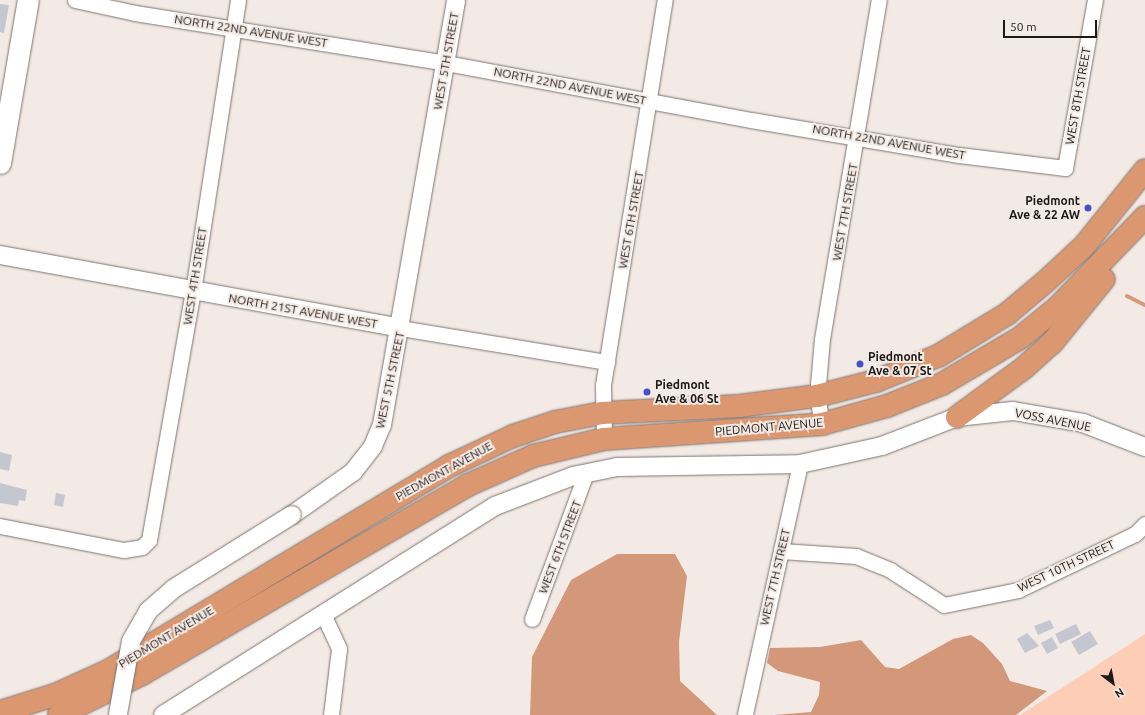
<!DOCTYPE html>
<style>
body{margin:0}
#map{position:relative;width:1145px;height:715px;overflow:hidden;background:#f4eae5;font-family:Ubuntu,sans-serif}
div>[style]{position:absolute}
.green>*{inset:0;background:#fdceb5}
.forest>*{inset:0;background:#d29879}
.stream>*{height:4px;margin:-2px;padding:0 2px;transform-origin:2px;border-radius:2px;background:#d49b7b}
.building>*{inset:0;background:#c4c7d0}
.roads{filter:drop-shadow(0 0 1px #7d746f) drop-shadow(0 0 1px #7d746f)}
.minor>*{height:15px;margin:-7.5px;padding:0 7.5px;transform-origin:7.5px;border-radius:7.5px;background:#fff}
.tertiary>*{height:18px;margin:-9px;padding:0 9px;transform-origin:9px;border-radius:9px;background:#fff}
.secondary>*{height:21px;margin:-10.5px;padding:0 10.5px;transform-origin:10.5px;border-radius:10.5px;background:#fff}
.trunk>*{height:22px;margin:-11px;padding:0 11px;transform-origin:11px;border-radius:11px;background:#db9770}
.bridges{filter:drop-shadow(0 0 1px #7d746f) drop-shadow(0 0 1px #7d746f)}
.tertiary-bridge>*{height:18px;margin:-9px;padding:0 9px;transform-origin:9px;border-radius:9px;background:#fff}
.dots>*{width:11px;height:11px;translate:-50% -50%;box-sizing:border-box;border:2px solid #f4eae5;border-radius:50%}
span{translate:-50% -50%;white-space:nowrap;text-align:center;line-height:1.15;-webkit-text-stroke:4px #f4eae5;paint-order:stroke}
.street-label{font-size:12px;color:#1d1917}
.poi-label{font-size:12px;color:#1d1917;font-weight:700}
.right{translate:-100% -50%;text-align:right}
.left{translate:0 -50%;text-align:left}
.north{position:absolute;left:1093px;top:663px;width:40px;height:40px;-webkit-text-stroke:3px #f4eae5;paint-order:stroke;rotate:148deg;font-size:11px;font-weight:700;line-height:16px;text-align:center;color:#1d1917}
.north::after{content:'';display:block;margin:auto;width:14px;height:18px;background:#1d1917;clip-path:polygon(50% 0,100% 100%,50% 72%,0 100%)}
.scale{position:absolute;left:1003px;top:20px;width:94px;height:18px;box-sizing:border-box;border:2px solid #1d1917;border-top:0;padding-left:5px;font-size:12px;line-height:14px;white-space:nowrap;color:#1d1917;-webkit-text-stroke:3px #f4eae5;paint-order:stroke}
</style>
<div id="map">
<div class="green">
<i style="clip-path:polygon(1145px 634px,1145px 715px,1020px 715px)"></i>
</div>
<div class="forest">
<i style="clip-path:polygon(617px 554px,675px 554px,687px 576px,679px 642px,680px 681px,717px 715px,530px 715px,532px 657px,571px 580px)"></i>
<i style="clip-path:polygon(971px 635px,983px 643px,1002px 664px,1010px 681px,1047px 691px,1016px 715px,774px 715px,811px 712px,819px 695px,820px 682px,778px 671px,767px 663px,770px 648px,820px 647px,861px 640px,885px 667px,899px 669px,953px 639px)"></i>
</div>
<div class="stream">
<i style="left:1127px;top:296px;width:20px;rotate:27deg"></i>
</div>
<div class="building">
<i style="clip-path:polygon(0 4px,9px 5px,4px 33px,0 32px)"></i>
<i style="clip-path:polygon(0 452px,12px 455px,9px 471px,0 469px)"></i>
<i style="clip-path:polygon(0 483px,27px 490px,25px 501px,19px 500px,18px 506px,0 503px)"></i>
<i style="clip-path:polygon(56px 493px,65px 495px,63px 507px,54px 505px)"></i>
<i style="clip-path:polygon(1050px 620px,1054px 628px,1038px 635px,1034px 626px)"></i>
<i style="clip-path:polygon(1076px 624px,1081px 634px,1060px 644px,1055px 634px)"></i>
<i style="clip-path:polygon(1090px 631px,1098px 644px,1079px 655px,1071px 642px)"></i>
<i style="clip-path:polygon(1027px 633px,1039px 646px,1025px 653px,1017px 639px)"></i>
<i style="clip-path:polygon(1052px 637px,1058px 648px,1047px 654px,1041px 643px)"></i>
</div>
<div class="roads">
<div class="minor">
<i style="left:75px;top:0;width:61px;rotate:12.2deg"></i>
<i style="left:135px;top:13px;width:315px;rotate:9.1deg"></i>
<i style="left:446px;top:63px;width:310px;rotate:10.6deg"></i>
<i style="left:751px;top:120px;width:211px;rotate:9.6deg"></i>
<i style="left:959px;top:155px;width:107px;rotate:7deg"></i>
<i style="left:1065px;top:168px;width:171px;rotate:-79.9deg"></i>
<i style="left:401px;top:328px;width:209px;rotate:9.4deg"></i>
<i style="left:822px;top:424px;width:28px;rotate:-100deg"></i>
<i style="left:817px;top:396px;width:57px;rotate:-85deg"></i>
<i style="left:822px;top:339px;width:344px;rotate:-80.5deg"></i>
<i style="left:604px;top:439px;width:54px;rotate:-91.1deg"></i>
<i style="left:603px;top:385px;width:390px;rotate:-80.9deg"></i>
<i style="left:0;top:526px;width:126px;rotate:11deg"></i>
<i style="left:124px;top:550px;width:18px;rotate:-9deg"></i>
<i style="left:142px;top:547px;width:10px;rotate:-45deg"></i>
<i style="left:149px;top:540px;width:253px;rotate:-80deg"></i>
<i style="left:193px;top:291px;width:294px;rotate:-81.2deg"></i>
<i style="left:781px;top:551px;width:75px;rotate:3.8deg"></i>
<i style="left:856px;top:556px;width:37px;rotate:22deg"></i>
<i style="left:890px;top:570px;width:64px;rotate:32.9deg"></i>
<i style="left:944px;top:605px;width:76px;rotate:-11.5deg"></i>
<i style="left:1018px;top:590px;width:130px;rotate:-25.6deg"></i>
<i style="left:1135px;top:534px;width:14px;rotate:-45deg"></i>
<i style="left:323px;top:614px;width:38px;rotate:65deg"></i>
<i style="left:339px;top:649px;width:66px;rotate:96.9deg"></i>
<i style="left:532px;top:619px;width:156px;rotate:-69.7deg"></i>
<i style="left:745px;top:714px;width:256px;rotate:-77.6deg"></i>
</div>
<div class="tertiary">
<i style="left:0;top:255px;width:408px;rotate:10.3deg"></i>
<i style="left:292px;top:515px;width:75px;rotate:-35.2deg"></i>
<i style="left:353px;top:472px;width:33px;rotate:-52deg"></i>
<i style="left:373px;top:446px;width:23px;rotate:-67deg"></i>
<i style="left:382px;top:425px;width:431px;rotate:-80.1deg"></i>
<i style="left:163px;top:715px;width:392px;rotate:-32.2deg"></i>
<i style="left:495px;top:506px;width:84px;rotate:-21deg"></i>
<i style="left:573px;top:476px;width:45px;rotate:-11.6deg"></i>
<i style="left:617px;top:467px;width:183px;rotate:-0.9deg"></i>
<i style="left:800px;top:464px;width:84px;rotate:-12.4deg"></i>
<i style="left:882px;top:446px;width:80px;rotate:-21.1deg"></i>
<i style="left:957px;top:417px;width:56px;rotate:-6.1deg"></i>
<i style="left:1013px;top:411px;width:71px;rotate:9.7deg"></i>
<i style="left:1083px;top:423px;width:66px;rotate:21.2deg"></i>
</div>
<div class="secondary">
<i style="left:0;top:163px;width:165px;rotate:-80.3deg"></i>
</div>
<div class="trunk">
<i style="left:957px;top:417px;width:84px;rotate:-36.3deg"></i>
<i style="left:1025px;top:367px;width:36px;rotate:-42deg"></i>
<i style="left:1052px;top:343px;width:82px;rotate:-50.9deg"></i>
<i style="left:0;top:712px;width:58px;rotate:-17.2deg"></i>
<i style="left:55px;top:695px;width:58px;rotate:-24.4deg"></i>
<i style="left:108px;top:671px;width:398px;rotate:-31deg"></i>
<i style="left:449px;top:466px;width:71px;rotate:-25.1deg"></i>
<i style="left:513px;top:436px;width:44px;rotate:-18.4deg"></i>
<i style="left:555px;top:422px;width:48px;rotate:-10.8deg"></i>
<i style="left:602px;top:413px;width:137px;rotate:-2.9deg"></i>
<i style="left:739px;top:406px;width:79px;rotate:-7.3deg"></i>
<i style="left:817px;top:396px;width:61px;rotate:-14.3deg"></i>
<i style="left:876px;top:381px;width:67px;rotate:-22deg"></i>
<i style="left:938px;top:356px;width:81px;rotate:-31.3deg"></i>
<i style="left:1007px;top:314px;width:48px;rotate:-40deg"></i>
<i style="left:1044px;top:283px;width:54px;rotate:-42.8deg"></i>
<i style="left:1084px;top:246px;width:97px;rotate:-51.2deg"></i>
<i style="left:59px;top:715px;width:93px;rotate:-26.3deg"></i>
<i style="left:142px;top:674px;width:375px;rotate:-30.1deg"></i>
<i style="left:466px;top:486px;width:73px;rotate:-24.1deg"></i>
<i style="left:533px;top:456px;width:73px;rotate:-13.5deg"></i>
<i style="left:604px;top:439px;width:219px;rotate:-3.9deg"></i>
<i style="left:822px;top:424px;width:67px;rotate:-15.5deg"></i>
<i style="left:887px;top:406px;width:59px;rotate:-21.8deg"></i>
<i style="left:942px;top:384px;width:91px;rotate:-30.5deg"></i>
<i style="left:1020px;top:338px;width:49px;rotate:-39.2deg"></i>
<i style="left:1058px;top:307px;width:125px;rotate:-46deg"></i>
</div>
</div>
<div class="bridges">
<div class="tertiary-bridge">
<i style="left:118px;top:714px;width:74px;rotate:-79.9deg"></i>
<i style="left:131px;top:641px;width:34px;rotate:-60deg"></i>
<i style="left:148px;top:611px;width:33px;rotate:-41deg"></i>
<i style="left:173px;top:589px;width:140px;rotate:-31.9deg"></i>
</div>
</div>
<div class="dots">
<i style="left:1088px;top:208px;background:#4450c4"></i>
<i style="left:860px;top:364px;background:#4450c4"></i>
<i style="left:647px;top:392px;background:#4450c4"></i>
</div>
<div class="street-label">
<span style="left:251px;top:31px;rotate:9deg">NORTH 22ND AVENUE WEST</span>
<span style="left:446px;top:61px;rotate:-80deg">WEST 5TH STREET</span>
<span style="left:570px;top:86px;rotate:11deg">NORTH 22ND AVENUE WEST</span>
<span style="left:1078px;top:96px;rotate:-80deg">WEST 8TH STREET</span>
<span style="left:889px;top:142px;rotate:10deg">NORTH 22ND AVENUE WEST</span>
<span style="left:845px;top:212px;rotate:-80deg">WEST 7TH STREET</span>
<span style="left:631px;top:220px;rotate:-80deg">WEST 6TH STREET</span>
<span style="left:195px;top:276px;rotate:-81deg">WEST 4TH STREET</span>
<span style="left:303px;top:311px;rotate:10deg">NORTH 21ST AVENUE WEST</span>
<span style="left:390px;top:380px;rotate:-78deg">WEST 5TH STREET</span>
<span style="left:1053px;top:420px;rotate:11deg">VOSS AVENUE</span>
<span style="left:769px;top:427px;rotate:-5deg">PIEDMONT AVENUE</span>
<span style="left:444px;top:471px;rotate:-29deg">PIEDMONT AVENUE</span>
<span style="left:560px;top:547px;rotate:-69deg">WEST 6TH STREET</span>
<span style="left:1066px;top:566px;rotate:-25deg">WEST 10TH STREET</span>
<span style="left:775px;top:577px;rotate:-77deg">WEST 7TH STREET</span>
<span style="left:166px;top:637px;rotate:-31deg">PIEDMONT AVENUE</span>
</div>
<div class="poi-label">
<span class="right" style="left:1080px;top:208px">Piedmont<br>Ave &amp; 22 AW</span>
<span class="left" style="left:868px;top:364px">Piedmont<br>Ave &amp; 07 St</span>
<span class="left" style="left:655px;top:392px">Piedmont<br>Ave &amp; 06 St</span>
</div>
<div class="north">N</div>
<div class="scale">50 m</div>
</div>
